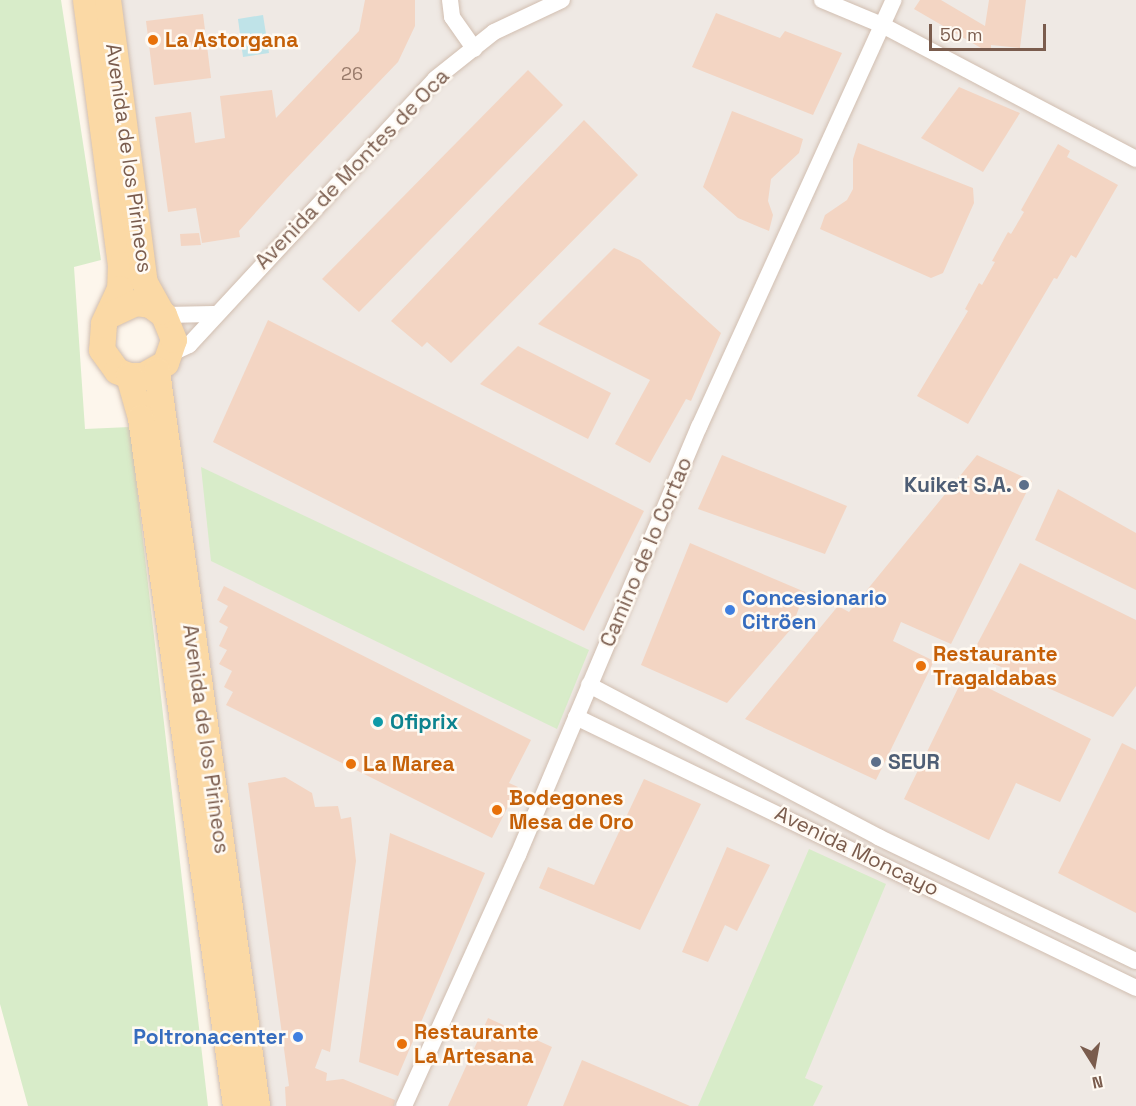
<!DOCTYPE html>
<meta charset="utf-8">
<style>
body{margin:0}
#map{position:relative;width:1136px;height:1106px;overflow:hidden;background:#fdf6ec;font-family:"Space Grotesk",sans-serif}
div>[style]{position:absolute}
.industrial>*{inset:0;background:#efe9e4}
.green>*{inset:0;background:#d8ecc9}
.water>*{inset:0;background:#bfe3e8}
.building>*{inset:0;background:#f3d5c3}
.roads{filter:drop-shadow(0 0 2px #d1beb0) drop-shadow(0 0 2px #d1beb0)}
.street>*{height:16px;margin:-8px;padding:0 8px;transform-origin:8px;border-radius:8px;background:#fff}
.primary>*{height:26px;margin:-13px;padding:0 13px;transform-origin:13px;border-radius:13px;background:#fbd9a5}
.dots>*{width:16px;height:16px;translate:-50% -50%;box-sizing:border-box;border:3px solid #fffaf3;border-radius:50%}
span{translate:-50% -50%;white-space:nowrap;text-align:center;line-height:1.15;-webkit-text-stroke:5px #fffaf3;paint-order:stroke}
.number-label{font-size:18px;color:#987a6a}
.number-label span{-webkit-text-stroke-width:0}
.food-label{font-size:21px;color:#c56008;font-weight:700}
.left{translate:0 -50%;text-align:left}
.street-label{font-size:21px;color:#7a5c4d}
.service-label{font-size:21px;color:#4e5e75;font-weight:700}
.right{translate:-100% -50%;text-align:right}
.shop-label{font-size:21px;color:#366cbe;font-weight:700}
.culture-label{font-size:21px;color:#0d838f;font-weight:700}
.north{position:absolute;left:1064px;top:1034px;width:60px;height:60px;-webkit-text-stroke:4px #fffaf3;paint-order:stroke;rotate:169deg;font-size:16px;font-weight:700;line-height:24px;text-align:center;color:#7a5c4d}
.north::after{content:'';display:block;margin:auto;width:21px;height:27px;background:#7a5c4d;clip-path:polygon(50% 0,100% 100%,50% 72%,0 100%)}
.scale{position:absolute;left:929px;top:24px;width:117px;height:27px;box-sizing:border-box;border:3px solid #7a5c4d;border-top:0;padding-left:8px;font-size:18px;line-height:21px;white-space:nowrap;color:#7a5c4d;-webkit-text-stroke:4px #fffaf3;paint-order:stroke}
</style>
<div id="map">
<div class="industrial">
<i style="clip-path:polygon(108px 0,1136px 0,1136px 1106px,257px 1106px,161px 312px)"></i>
</div>
<div class="green">
<i style="clip-path:polygon(0 0,61px 0,101px 260px,74px 267px,85px 429px,130px 427px,208px 1106px,28px 1106px,0 1004px)"></i>
<i style="clip-path:polygon(201px 467px,589px 650px,557px 729px,211px 561px)"></i>
<i style="clip-path:polygon(809px 849px,886px 884px,805px 1078px,823px 1086px,813px 1106px,698px 1106px)"></i>
</div>
<div class="water">
<i style="clip-path:polygon(263px 15px,269px 53px,243px 57px,238px 19px)"></i>
</div>
<div class="building">
<i style="clip-path:polygon(365px 0,415px 0,415px 26px,398px 62px,285px 180px,239px 231px,240px 237px,202px 243px,196px 208px,168px 212px,155px 117px,191px 112px,195px 143px,225px 138px,220px 96px,272px 90px,276px 118px,359px 31px)"></i>
<i style="clip-path:polygon(920px 0,941px 0,985px 26px,989px 0,1026px 0,1020px 48px,991px 45px,991px 50px,981px 48px,914px 9px)"></i>
<i style="clip-path:polygon(716px 13px,780px 38px,785px 31px,842px 53px,813px 115px,692px 67px)"></i>
<i style="clip-path:polygon(203px 14px,211px 78px,154px 85px,146px 21px)"></i>
<i style="clip-path:polygon(528px 70px,563px 105px,359px 312px,322px 279px)"></i>
<i style="clip-path:polygon(959px 87px,1020px 113px,983px 172px,921px 138px)"></i>
<i style="clip-path:polygon(732px 111px,803px 139px,799px 153px,771px 179px,768px 201px,773px 215px,769px 231px,738px 218px,703px 187px)"></i>
<i style="clip-path:polygon(584px 120px,638px 175px,451px 363px,427px 342px,422px 347px,391px 321px)"></i>
<i style="clip-path:polygon(858px 143px,973px 188px,974px 203px,943px 273px,931px 278px,820px 229px,825px 215px,847px 200px,853px 189px,853px 159px)"></i>
<i style="clip-path:polygon(1058px 144px,1070px 151px,1067px 157px,1118px 185px,1076px 258px,1071px 255px,1057px 279px,1054px 278px,968px 424px,917px 396px,968px 311px,965px 309px,979px 283px,982px 285px,995px 262px,992px 261px,1008px 232px,1011px 234px,1024px 212px,1021px 210px)"></i>
<i style="clip-path:polygon(199px 233px,201px 245px,181px 246px,180px 234px)"></i>
<i style="clip-path:polygon(614px 248px,640px 260px,721px 333px,691px 401px,686px 399px,650px 463px,615px 444px,650px 380px,538px 324px)"></i>
<i style="clip-path:polygon(268px 320px,644px 511px,584px 631px,213px 442px)"></i>
<i style="clip-path:polygon(518px 346px,611px 393px,588px 439px,480px 384px)"></i>
<i style="clip-path:polygon(722px 455px,847px 506px,825px 554px,698px 509px)"></i>
<i style="clip-path:polygon(977px 455px,1032px 481px,951px 644px,901px 622px,893px 641px,934px 661px,876px 780px,745px 719px,838px 606px,849px 612px)"></i>
<i style="clip-path:polygon(1058px 489px,1136px 533px,1136px 590px,1035px 540px)"></i>
<i style="clip-path:polygon(690px 543px,805px 592px,791px 629px,727px 703px,641px 665px)"></i>
<i style="clip-path:polygon(1020px 563px,1136px 620px,1136px 686px,1113px 717px,972px 654px)"></i>
<i style="clip-path:polygon(224px 586px,531px 740px,509px 783px,518px 787px,492px 838px,226px 705px,233px 692px,224px 687px,232px 671px,219px 664px,227px 650px,219px 646px,228px 627px,219px 622px,228px 606px,217px 600px)"></i>
<i style="clip-path:polygon(964px 676px,1091px 739px,1060px 802px,1016px 783px,989px 840px,904px 799px)"></i>
<i style="clip-path:polygon(1122px 743px,1136px 750px,1136px 913px,1058px 873px)"></i>
<i style="clip-path:polygon(285px 777px,312px 793px,315px 807px,338px 806px,341px 819px,351px 817px,356px 861px,330px 1052px,322px 1049px,315px 1068px,327px 1073px,326px 1081px,343px 1079px,395px 1100px,394px 1106px,286px 1106px,285px 1087px,289px 1086px,248px 783px)"></i>
<i style="clip-path:polygon(644px 779px,701px 804px,640px 930px,539px 888px,548px 867px,594px 885px)"></i>
<i style="clip-path:polygon(390px 833px,485px 873px,398px 1076px,359px 1062px)"></i>
<i style="clip-path:polygon(727px 847px,770px 865px,737px 931px,725px 925px,708px 962px,682px 952px)"></i>
<i style="clip-path:polygon(488px 1018px,552px 1047px,527px 1106px,448px 1106px)"></i>
<i style="clip-path:polygon(582px 1060px,690px 1106px,563px 1106px)"></i>
</div>
<div class="roads">
<div class="street">
<i style="left:450px;top:0;width:17px;rotate:83deg"></i>
<i style="left:452px;top:17px;width:39px;rotate:55deg"></i>
<i style="left:822px;top:0;width:65px;rotate:22.6deg"></i>
<i style="left:882px;top:25px;width:287px;rotate:27.8deg"></i>
<i style="left:164px;top:315px;width:50px;rotate:-1.1deg"></i>
<i style="left:172px;top:353px;width:19px;rotate:-25deg"></i>
<i style="left:189px;top:345px;width:362px;rotate:-47.2deg"></i>
<i style="left:435px;top:79px;width:75px;rotate:-38.5deg"></i>
<i style="left:494px;top:32px;width:75px;rotate:-25.2deg"></i>
<i style="left:589px;top:685px;width:327px;rotate:27.7deg"></i>
<i style="left:878px;top:837px;width:286px;rotate:25.7deg"></i>
<i style="left:576px;top:717px;width:622px;rotate:25.82deg"></i>
<i style="left:404px;top:1106px;width:276px;rotate:-65.6deg"></i>
<i style="left:518px;top:855px;width:465px;rotate:-67.1deg"></i>
<i style="left:699px;top:427px;width:469px;rotate:-65.5deg"></i>
</div>
<div class="primary">
<i style="left:86px;top:0;width:267px;rotate:82.5deg"></i>
<i style="left:121px;top:265px;width:24px;rotate:92deg"></i>
<i style="left:120px;top:289px;width:38px;rotate:115deg"></i>
<i style="left:104px;top:324px;width:26px;rotate:94deg"></i>
<i style="left:102px;top:350px;width:26px;rotate:54deg"></i>
<i style="left:117px;top:371px;width:13px;rotate:23deg"></i>
<i style="left:129px;top:376px;width:14px"></i>
<i style="left:143px;top:376px;width:26px;rotate:-29deg"></i>
<i style="left:166px;top:363px;width:24px;rotate:-71deg"></i>
<i style="left:174px;top:340px;width:27px;rotate:-112deg"></i>
<i style="left:164px;top:315px;width:17px;rotate:-144deg"></i>
<i style="left:150px;top:305px;width:14px;rotate:-172deg"></i>
<i style="left:136px;top:303px;width:26px;rotate:155deg"></i>
<i style="left:108px;top:0;width:285px;rotate:82.6deg"></i>
<i style="left:145px;top:283px;width:33px;rotate:61deg"></i>
<i style="left:157px;top:371px;width:742px;rotate:82.25deg"></i>
<i style="left:129px;top:376px;width:44px;rotate:74.1deg"></i>
<i style="left:141px;top:418px;width:695px;rotate:82.14deg"></i>
</div>
</div>
<div class="dots">
<i style="left:153px;top:40px;background:#e8710a"></i>
<i style="left:1024px;top:485px;background:#5c6f8a"></i>
<i style="left:730px;top:610px;background:#3f7fe0"></i>
<i style="left:921px;top:666px;background:#e8710a"></i>
<i style="left:378px;top:722px;background:#0f9aa8"></i>
<i style="left:876px;top:762px;background:#5c6f8a"></i>
<i style="left:351px;top:764px;background:#e8710a"></i>
<i style="left:497px;top:810px;background:#e8710a"></i>
<i style="left:298px;top:1037px;background:#3f7fe0"></i>
<i style="left:402px;top:1044px;background:#e8710a"></i>
</div>
<div class="number-label">
<span style="left:352px;top:74px">26</span>
</div>
<div class="food-label">
<span class="left" style="left:165px;top:40px">La Astorgana</span>
<span class="left" style="left:933px;top:666px">Restaurante<br>Tragaldabas</span>
<span class="left" style="left:363px;top:764px">La Marea</span>
<span class="left" style="left:509px;top:810px">Bodegones<br>Mesa de Oro</span>
<span class="left" style="left:414px;top:1044px">Restaurante<br>La Artesana</span>
</div>
<div class="street-label">
<span style="left:129px;top:158px;rotate:82deg">Avenida de los Pirineos</span>
<span style="left:352px;top:169px;rotate:-46deg">Avenida de Montes de Oca</span>
<span style="left:646px;top:552px;rotate:-67deg">Camino de lo Cortao</span>
<span style="left:206px;top:739px;rotate:82deg">Avenida de los Pirineos</span>
<span style="left:857px;top:851px;rotate:26deg">Avenida Moncayo</span>
</div>
<div class="service-label">
<span class="right" style="left:1012px;top:485px">Kuiket S.A.</span>
<span class="left" style="left:888px;top:762px">SEUR</span>
</div>
<div class="shop-label">
<span class="left" style="left:742px;top:610px">Concesionario<br>Citröen</span>
<span class="right" style="left:286px;top:1037px">Poltronacenter</span>
</div>
<div class="culture-label">
<span class="left" style="left:390px;top:722px">Ofiprix</span>
</div>
<div class="north">N</div>
<div class="scale">50 m</div>
</div>
